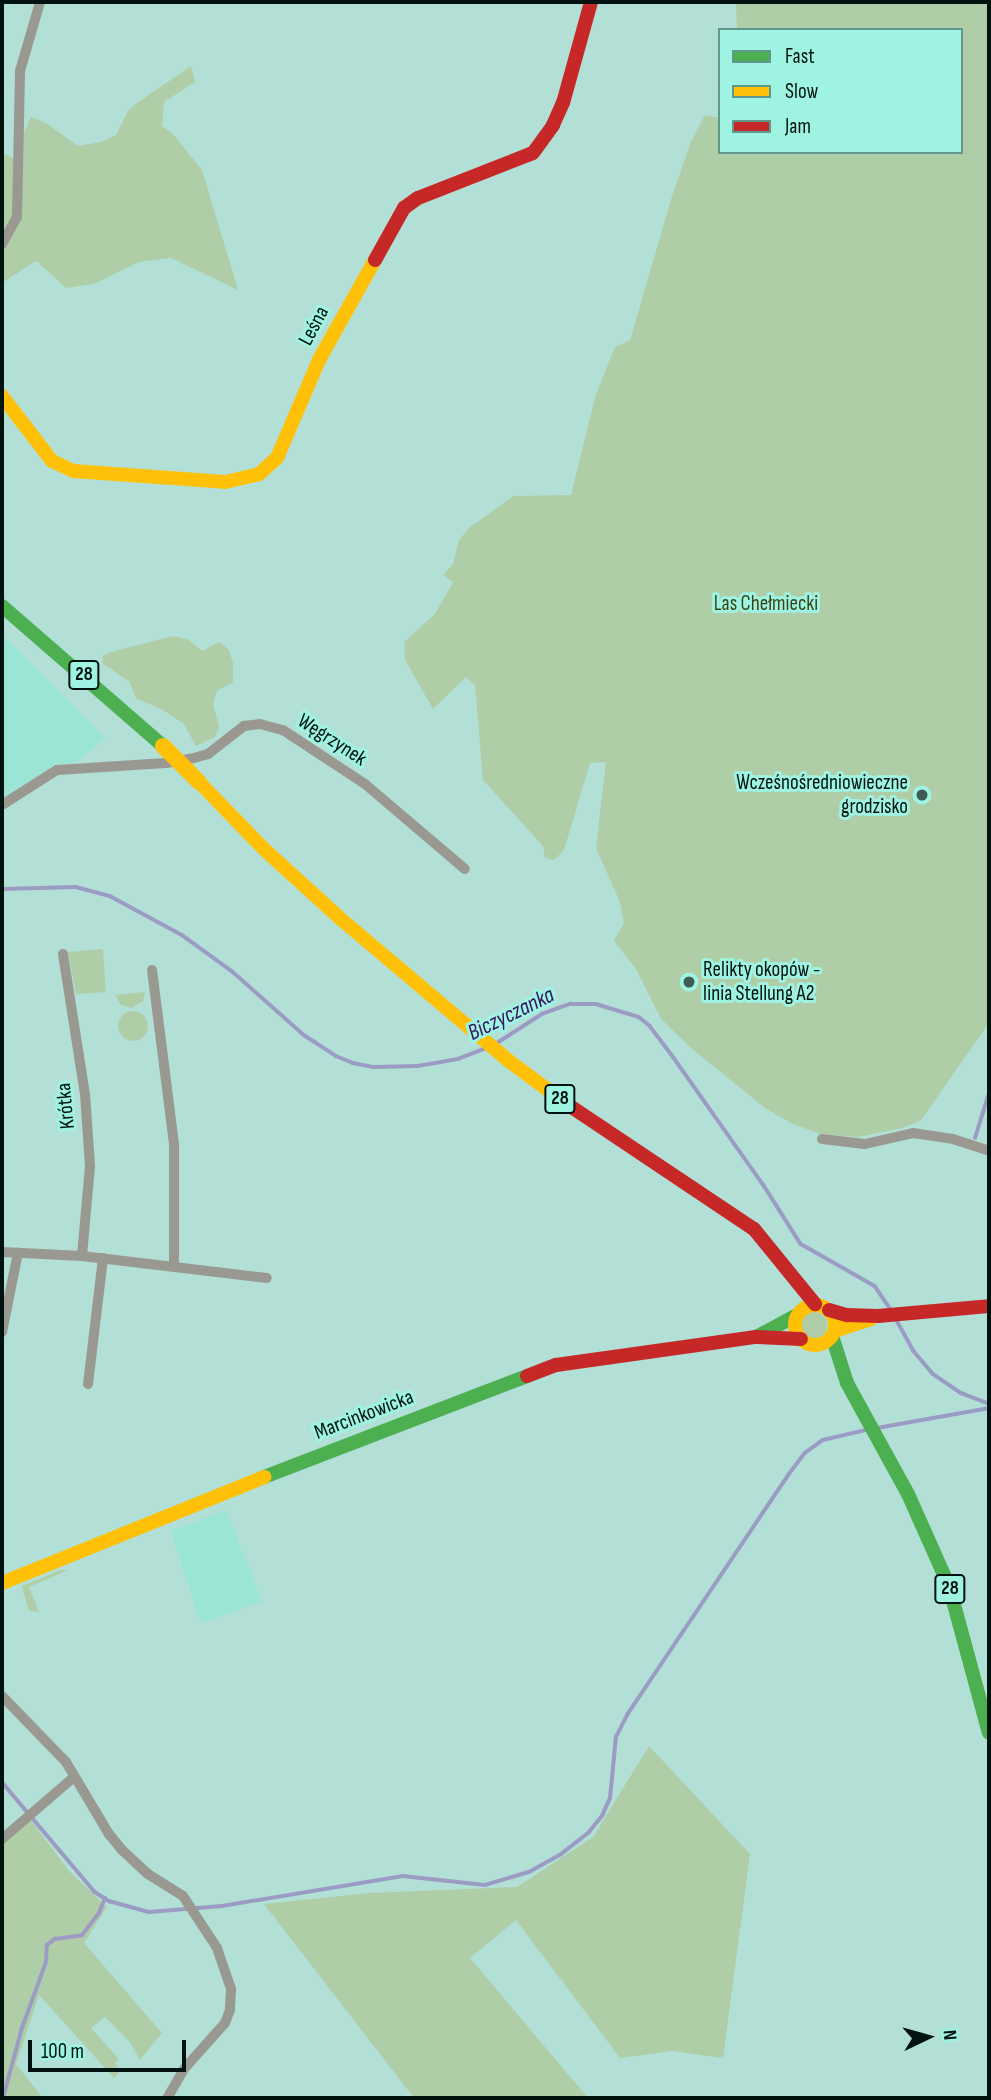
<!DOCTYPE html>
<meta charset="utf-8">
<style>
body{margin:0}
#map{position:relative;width:991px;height:2100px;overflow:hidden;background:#b2e0d7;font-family:"Sofia Sans Condensed",sans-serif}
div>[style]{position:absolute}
.built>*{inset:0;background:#9be5d7}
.green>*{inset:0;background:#afcda6}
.round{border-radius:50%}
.stream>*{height:3.5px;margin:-1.75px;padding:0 1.75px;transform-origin:1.75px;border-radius:1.75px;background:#9c9bc3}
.street>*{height:10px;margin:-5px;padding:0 5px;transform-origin:5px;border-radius:5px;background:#999991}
.fast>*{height:14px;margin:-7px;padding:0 7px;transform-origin:7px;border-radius:7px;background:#4caf50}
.slow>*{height:14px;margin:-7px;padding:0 7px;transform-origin:7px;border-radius:7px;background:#ffc107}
.slow>.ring{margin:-7px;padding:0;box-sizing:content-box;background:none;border:14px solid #ffc107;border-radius:50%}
.jam>*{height:14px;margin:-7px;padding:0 7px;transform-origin:7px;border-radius:7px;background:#c62828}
.slow-bridge>*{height:16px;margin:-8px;padding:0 8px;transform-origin:8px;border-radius:8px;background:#ffc107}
.dots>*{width:19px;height:19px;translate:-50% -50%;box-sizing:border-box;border:4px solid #9ff3e3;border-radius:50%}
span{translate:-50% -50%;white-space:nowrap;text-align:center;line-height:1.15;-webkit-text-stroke:6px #9ff3e3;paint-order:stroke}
.shield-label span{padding:2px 5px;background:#9ff3e3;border:2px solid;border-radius:5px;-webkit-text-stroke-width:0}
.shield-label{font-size:19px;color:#00130f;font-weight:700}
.street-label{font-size:21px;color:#00130f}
.park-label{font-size:21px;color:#3b4615}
.poi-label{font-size:21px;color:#00130f}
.right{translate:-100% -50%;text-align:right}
.left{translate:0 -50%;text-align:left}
.water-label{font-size:23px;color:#36135c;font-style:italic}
.frame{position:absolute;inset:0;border:4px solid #00130f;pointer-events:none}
.legend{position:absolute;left:718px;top:28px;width:245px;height:126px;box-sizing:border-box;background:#9ff3e3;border:2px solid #5f998e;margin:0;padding:9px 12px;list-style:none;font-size:21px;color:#00130f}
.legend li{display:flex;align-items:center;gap:14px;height:35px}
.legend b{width:35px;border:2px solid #5f998e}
.north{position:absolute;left:893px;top:2002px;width:70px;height:70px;-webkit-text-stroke:5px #9ff3e3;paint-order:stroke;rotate:85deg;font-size:19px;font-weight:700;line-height:28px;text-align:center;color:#00130f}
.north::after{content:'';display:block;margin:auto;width:24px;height:32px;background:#00130f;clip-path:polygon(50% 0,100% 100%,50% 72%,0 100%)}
.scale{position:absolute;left:28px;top:2040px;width:158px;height:32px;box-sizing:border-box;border:4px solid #00130f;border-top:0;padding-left:9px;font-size:21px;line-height:24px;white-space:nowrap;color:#00130f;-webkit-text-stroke:5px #9ff3e3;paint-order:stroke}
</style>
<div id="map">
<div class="built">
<i style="clip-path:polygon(2px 634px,105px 738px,76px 762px,54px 765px,2px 800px)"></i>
<i style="clip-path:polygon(226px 1510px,262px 1601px,201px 1624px,171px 1531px)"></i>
</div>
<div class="green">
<i style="clip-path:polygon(736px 2px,989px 2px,989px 1023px,921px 1120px,903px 1128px,858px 1137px,820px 1134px,791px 1123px,765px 1108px,691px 1048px,661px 1019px,636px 969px,614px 941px,624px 923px,620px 902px,596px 848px,606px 762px,590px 763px,564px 850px,554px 860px,545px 858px,543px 846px,483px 780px,475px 685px,466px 677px,433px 709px,405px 660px,404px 642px,435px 614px,453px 582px,443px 575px,453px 564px,459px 540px,469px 528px,514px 496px,571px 495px,595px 397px,615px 347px,630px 340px,673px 193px,691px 142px,705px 115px,720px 118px,720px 152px,961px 152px,961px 30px,737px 30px)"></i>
<i style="clip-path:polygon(191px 66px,195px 82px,164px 102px,162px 126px,173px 134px,202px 170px,238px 290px,171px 258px,139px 262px,94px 284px,66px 288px,36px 261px,2px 283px,2px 153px,13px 158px,31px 117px,46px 123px,78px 146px,101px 142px,116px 135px,128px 111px,137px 103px)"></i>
<i style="clip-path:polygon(172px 636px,187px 639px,202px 651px,219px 642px,229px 650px,233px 663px,233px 682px,217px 691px,213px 704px,219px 727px,215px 737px,196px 746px,184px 724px,163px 710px,136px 698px,129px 681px,103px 664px,102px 657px,108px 653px)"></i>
<i style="clip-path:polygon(103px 949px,106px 992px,76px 994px,68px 952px)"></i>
<i style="clip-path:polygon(145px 992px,143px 1001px,132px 1008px,121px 1005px,115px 995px)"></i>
<i class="round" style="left:118px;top:1011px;width:30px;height:30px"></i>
<i class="round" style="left:801px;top:1312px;width:26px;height:26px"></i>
<i style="clip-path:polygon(61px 1570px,68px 1570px,29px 1587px,39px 1612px,29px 1611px,22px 1586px)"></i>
<i style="clip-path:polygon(649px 1746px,750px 1854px,723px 2058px,672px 2051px,620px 2058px,516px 1920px,470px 1958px,588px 2098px,414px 2098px,264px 1904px,369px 1893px,517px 1887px,593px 1837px)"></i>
<i style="clip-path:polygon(30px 1819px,70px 1872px,107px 1907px,84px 1943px,162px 2033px,140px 2060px,130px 2042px,105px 2017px,91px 2028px,119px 2059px,115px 2063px,120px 2071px,114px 2078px,39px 1995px,16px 2064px,43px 2098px,2px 2098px,2px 1843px)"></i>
</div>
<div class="stream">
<i style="left:2px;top:889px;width:74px;rotate:-1.5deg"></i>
<i style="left:76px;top:887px;width:35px;rotate:15deg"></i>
<i style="left:110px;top:896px;width:82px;rotate:28.4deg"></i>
<i style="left:182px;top:935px;width:62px;rotate:35.8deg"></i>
<i style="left:232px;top:971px;width:96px;rotate:41.6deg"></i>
<i style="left:304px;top:1035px;width:38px;rotate:33deg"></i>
<i style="left:336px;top:1056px;width:18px;rotate:22deg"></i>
<i style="left:353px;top:1063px;width:21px;rotate:11deg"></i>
<i style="left:374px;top:1067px;width:44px;rotate:-1.3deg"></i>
<i style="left:418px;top:1066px;width:41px;rotate:-9.9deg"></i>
<i style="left:458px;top:1059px;width:31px;rotate:-21deg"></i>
<i style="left:497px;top:1043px;width:54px;rotate:-32.8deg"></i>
<i style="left:542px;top:1014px;width:30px;rotate:-20deg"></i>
<i style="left:570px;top:1004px;width:26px"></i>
<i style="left:596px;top:1004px;width:45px;rotate:16.8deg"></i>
<i style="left:639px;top:1017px;width:14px;rotate:39deg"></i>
<i style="left:650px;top:1026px;width:40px;rotate:53deg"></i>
<i style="left:674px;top:1058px;width:154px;rotate:54.8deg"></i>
<i style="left:763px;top:1184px;width:71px;rotate:57.7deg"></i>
<i style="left:801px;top:1244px;width:85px;rotate:29.6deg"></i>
<i style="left:875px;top:1286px;width:29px;rotate:56deg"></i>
<i style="left:975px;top:1138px;width:47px;rotate:-72.7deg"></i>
<i style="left:895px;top:1317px;width:38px;rotate:61deg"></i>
<i style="left:913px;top:1350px;width:31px;rotate:50deg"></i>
<i style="left:933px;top:1374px;width:34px;rotate:34deg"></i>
<i style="left:961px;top:1393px;width:30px;rotate:21deg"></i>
<i style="left:877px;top:1428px;width:114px;rotate:-10.1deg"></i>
<i style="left:2px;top:1782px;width:144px;rotate:49.8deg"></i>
<i style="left:95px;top:1892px;width:17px;rotate:33deg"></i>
<i style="left:109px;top:1901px;width:41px;rotate:15.4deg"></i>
<i style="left:149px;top:1912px;width:73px;rotate:-4.7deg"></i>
<i style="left:222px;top:1906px;width:183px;rotate:-9.4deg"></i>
<i style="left:403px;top:1876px;width:82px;rotate:6.3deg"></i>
<i style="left:485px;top:1885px;width:46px;rotate:-16.5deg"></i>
<i style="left:529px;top:1872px;width:35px;rotate:-29deg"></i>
<i style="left:560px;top:1855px;width:37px;rotate:-38deg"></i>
<i style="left:589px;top:1832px;width:21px;rotate:-51deg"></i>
<i style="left:602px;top:1816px;width:20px;rotate:-66deg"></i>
<i style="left:610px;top:1798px;width:61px;rotate:-84.4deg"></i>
<i style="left:616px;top:1737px;width:25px;rotate:-63deg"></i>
<i style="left:627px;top:1715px;width:290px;rotate:-56.1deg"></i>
<i style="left:789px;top:1474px;width:26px;rotate:-53deg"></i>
<i style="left:805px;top:1453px;width:22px;rotate:-36deg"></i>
<i style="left:823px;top:1440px;width:44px;rotate:-13.1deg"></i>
<i style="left:3px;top:2098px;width:73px;rotate:-74.8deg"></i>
<i style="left:22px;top:2028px;width:70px;rotate:-70deg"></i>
<i style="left:46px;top:1962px;width:17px;rotate:-87deg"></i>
<i style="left:47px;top:1945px;width:10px;rotate:-37deg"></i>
<i style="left:55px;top:1939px;width:27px;rotate:-8deg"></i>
<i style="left:82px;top:1935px;width:28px;rotate:-52deg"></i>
<i style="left:99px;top:1913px;width:16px;rotate:-68deg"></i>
</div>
<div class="street">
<i style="left:2px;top:244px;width:31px;rotate:-61deg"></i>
<i style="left:17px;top:217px;width:146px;rotate:-88.8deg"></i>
<i style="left:20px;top:71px;width:72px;rotate:-73.8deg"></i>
<i style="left:2px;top:805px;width:65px;rotate:-32.5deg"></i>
<i style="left:57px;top:770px;width:109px;rotate:-3.7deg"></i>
<i style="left:166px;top:763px;width:28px;rotate:-10deg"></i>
<i style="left:194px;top:758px;width:15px;rotate:-16deg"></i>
<i style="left:208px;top:754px;width:46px;rotate:-37.9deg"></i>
<i style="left:244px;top:726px;width:16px;rotate:-7deg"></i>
<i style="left:260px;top:724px;width:24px;rotate:15deg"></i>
<i style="left:283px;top:730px;width:98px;rotate:33.4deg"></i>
<i style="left:365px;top:784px;width:131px;rotate:40.4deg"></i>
<i style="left:63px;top:954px;width:142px;rotate:81.1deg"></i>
<i style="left:85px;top:1094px;width:72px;rotate:86deg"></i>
<i style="left:90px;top:1166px;width:90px;rotate:95.1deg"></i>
<i style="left:152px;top:970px;width:175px;rotate:82.8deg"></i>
<i style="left:174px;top:1144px;width:122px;rotate:90deg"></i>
<i style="left:822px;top:1139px;width:43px;rotate:6.6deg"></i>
<i style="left:865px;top:1144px;width:49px;rotate:-12.9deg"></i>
<i style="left:913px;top:1133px;width:40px;rotate:8.5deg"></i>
<i style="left:953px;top:1139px;width:38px;rotate:18deg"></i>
<i style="left:2px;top:1252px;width:80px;rotate:2.9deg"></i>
<i style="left:82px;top:1256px;width:186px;rotate:6.8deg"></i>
<i style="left:2px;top:1332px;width:81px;rotate:-78.6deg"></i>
<i style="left:88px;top:1384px;width:127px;rotate:-83.2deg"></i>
<i style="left:2px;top:1696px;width:92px;rotate:45.9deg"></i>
<i style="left:66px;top:1762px;width:84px;rotate:59.2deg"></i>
<i style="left:109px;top:1834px;width:19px;rotate:51deg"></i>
<i style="left:121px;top:1849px;width:37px;rotate:43deg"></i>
<i style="left:148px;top:1874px;width:41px;rotate:32.2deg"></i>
<i style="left:183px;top:1896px;width:62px;rotate:56.8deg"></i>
<i style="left:217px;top:1948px;width:43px;rotate:71.1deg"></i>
<i style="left:231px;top:1989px;width:21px;rotate:93deg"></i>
<i style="left:230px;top:2010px;width:14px;rotate:111deg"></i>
<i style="left:225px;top:2023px;width:62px;rotate:131.7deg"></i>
<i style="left:184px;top:2069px;width:34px;rotate:120deg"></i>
<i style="left:2px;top:1839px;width:95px;rotate:-40.7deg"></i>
</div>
<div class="fast">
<i style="left:2px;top:606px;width:213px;rotate:41deg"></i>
<i style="left:758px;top:1336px;width:44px;rotate:-28.3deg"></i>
<i style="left:832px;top:1336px;width:49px;rotate:72.3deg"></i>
<i style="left:847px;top:1383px;width:127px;rotate:61.2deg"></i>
<i style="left:908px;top:1494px;width:101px;rotate:66deg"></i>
<i style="left:949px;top:1586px;width:152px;rotate:74.8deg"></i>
<i style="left:264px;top:1477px;width:282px;rotate:-21deg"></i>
</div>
<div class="slow">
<i style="left:2px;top:396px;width:82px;rotate:52.4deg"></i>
<i style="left:52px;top:461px;width:23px;rotate:25deg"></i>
<i style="left:73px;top:471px;width:152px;rotate:4.1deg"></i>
<i style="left:225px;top:482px;width:35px;rotate:-13deg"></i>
<i style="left:259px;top:474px;width:24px;rotate:-42deg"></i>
<i style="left:277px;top:458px;width:107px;rotate:-66.8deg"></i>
<i style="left:319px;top:360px;width:115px;rotate:-60.8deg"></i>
<i style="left:199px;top:782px;width:95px;rotate:45.9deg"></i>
<i style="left:265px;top:850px;width:104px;rotate:42.3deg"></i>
<i style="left:342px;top:920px;width:219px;rotate:40.2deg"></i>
<i style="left:509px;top:1061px;width:69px;rotate:36.7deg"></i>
<i class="ring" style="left:795px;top:1305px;width:26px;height:26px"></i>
<i style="left:834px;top:1331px;width:38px;rotate:-18deg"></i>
<i style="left:2px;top:1583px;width:283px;rotate:-22deg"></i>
</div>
<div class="jam">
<i style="left:375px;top:260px;width:60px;rotate:-60.9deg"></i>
<i style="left:404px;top:208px;width:17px;rotate:-36deg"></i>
<i style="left:418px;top:198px;width:123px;rotate:-21.4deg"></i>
<i style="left:533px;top:153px;width:34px;rotate:-54deg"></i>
<i style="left:553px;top:125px;width:24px;rotate:-66deg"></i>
<i style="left:563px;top:103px;width:105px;rotate:-74.5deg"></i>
<i style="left:564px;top:1102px;width:229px;rotate:33.8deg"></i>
<i style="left:754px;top:1229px;width:97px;rotate:50.9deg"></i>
<i style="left:829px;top:1310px;width:19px;rotate:16deg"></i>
<i style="left:847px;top:1315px;width:31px;rotate:2deg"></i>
<i style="left:878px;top:1316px;width:111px;rotate:-5.1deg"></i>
<i style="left:527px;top:1376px;width:31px;rotate:-21deg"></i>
<i style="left:556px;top:1365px;width:202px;rotate:-8deg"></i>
<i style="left:756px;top:1337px;width:45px;rotate:2.5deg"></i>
</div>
<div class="slow-bridge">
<i style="left:163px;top:746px;width:51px;rotate:45deg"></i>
</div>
<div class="dots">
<i style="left:922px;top:795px;background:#3e5b55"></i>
<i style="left:689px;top:982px;background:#3e5b55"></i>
</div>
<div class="shield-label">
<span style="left:84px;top:675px">28</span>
<span style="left:560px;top:1099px">28</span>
<span style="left:950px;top:1589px">28</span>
</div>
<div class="street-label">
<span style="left:314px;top:326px;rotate:-62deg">Leśna</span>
<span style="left:332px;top:740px;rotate:33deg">Węgrzynek</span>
<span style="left:66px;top:1106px;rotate:-95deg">Krótka</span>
<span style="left:364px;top:1415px;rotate:-21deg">Marcinkowicka</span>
</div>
<div class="park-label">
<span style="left:766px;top:604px">Las Chełmiecki</span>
</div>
<div class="poi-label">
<span class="right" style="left:908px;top:795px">Wcześnośredniowieczne<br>grodzisko</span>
<span class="left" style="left:703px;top:982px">Relikty okopów -<br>linia Stellung A2</span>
</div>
<div class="water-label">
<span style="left:511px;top:1014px;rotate:-26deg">Biczyczanka</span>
</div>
<div class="frame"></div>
<ul class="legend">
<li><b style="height:9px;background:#4caf50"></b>Fast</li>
<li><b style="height:9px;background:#ffc107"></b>Slow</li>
<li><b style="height:9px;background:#c62828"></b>Jam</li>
</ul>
<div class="north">N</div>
<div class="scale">100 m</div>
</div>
